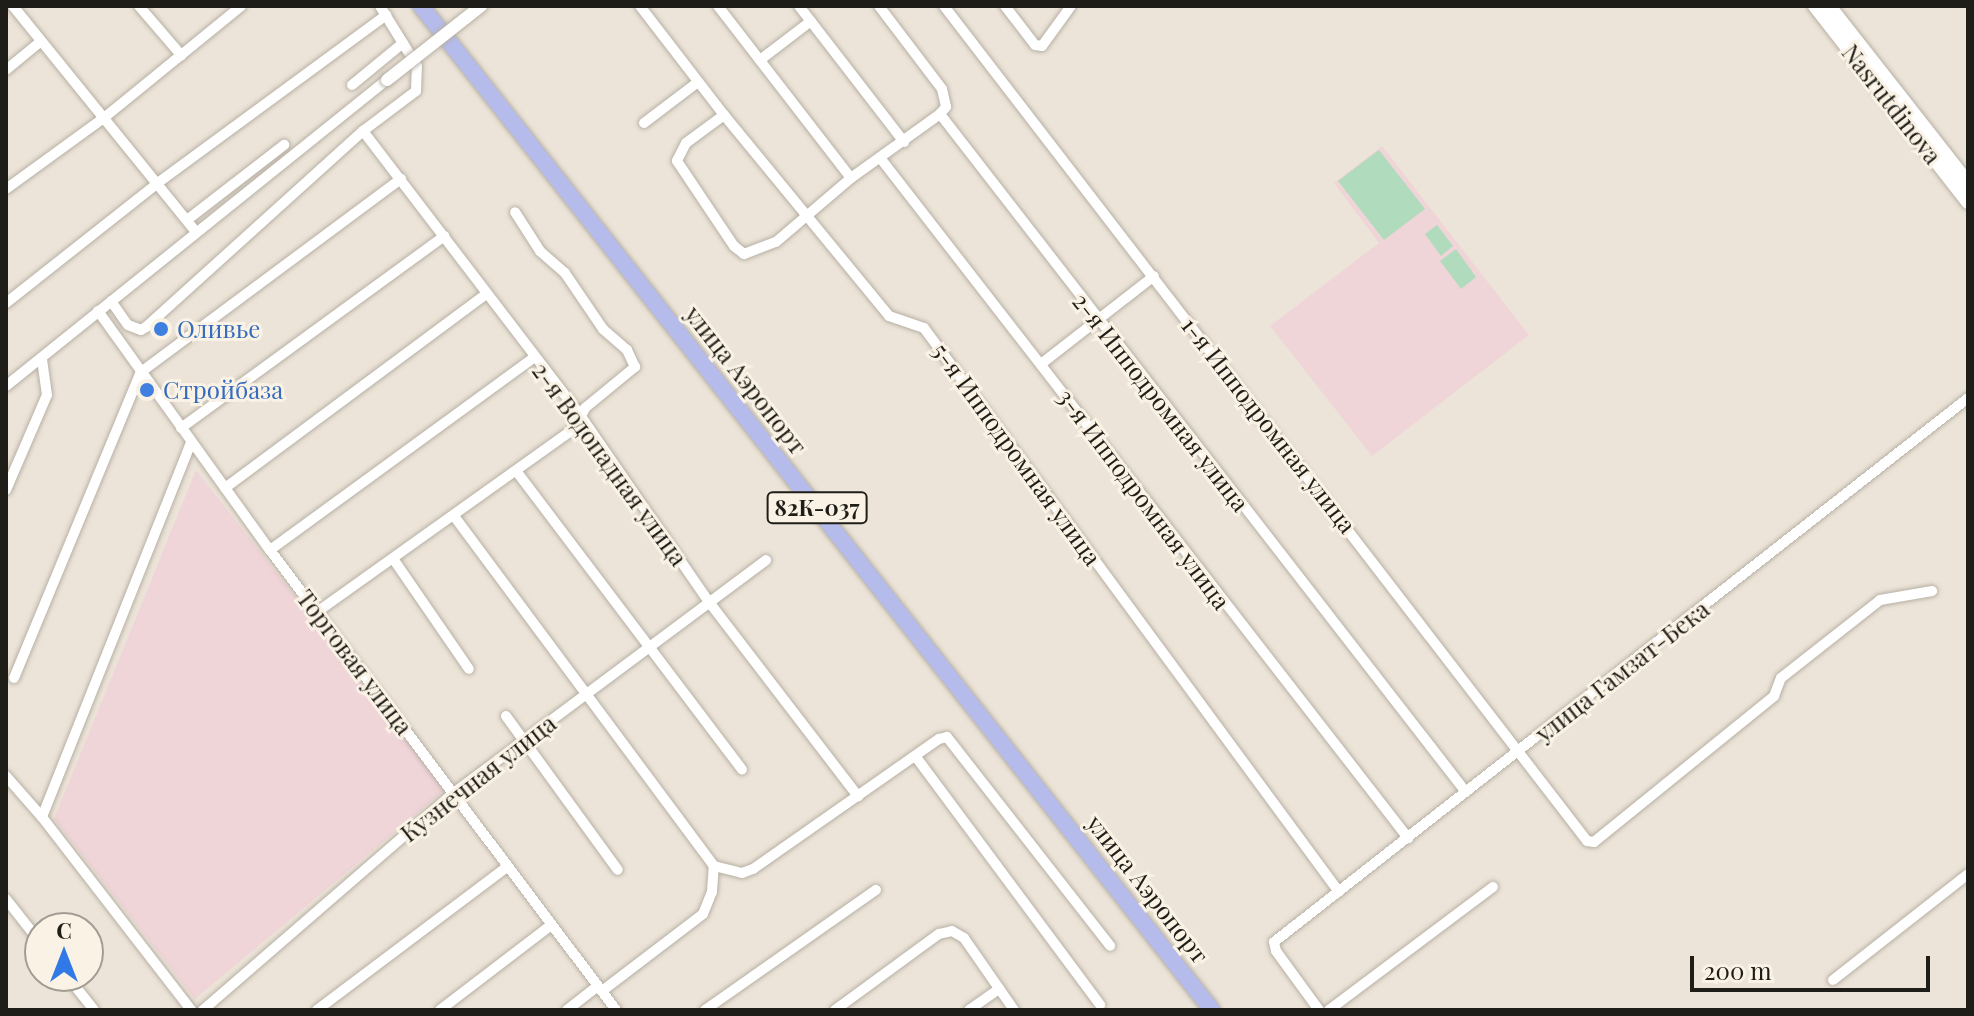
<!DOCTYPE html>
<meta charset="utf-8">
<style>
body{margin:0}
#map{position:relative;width:1974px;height:1016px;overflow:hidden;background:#ece4d8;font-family:"Playfair Display",serif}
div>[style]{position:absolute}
.education>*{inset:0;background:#efd4d8}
.green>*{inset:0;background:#b0dbbc}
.roads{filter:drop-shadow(0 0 2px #b7b0a4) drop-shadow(0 0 2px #b7b0a4)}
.minor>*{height:10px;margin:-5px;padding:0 5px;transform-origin:5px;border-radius:5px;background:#fff}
.secondary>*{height:14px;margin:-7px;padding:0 7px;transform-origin:7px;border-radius:7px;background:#fff}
.primary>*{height:16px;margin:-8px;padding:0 8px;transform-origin:8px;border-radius:8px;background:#b5bbeb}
.bridges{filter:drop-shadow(0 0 2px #b7b0a4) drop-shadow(0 0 2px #b7b0a4)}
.tertiary-bridge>*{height:12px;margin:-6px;padding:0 6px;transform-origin:6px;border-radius:6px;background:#fff}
.dots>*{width:22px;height:22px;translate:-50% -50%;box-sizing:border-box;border:4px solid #f9f2e5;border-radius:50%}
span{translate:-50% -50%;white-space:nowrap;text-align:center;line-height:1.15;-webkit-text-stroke:6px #f9f2e5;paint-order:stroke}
.shield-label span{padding:2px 6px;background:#f9f2e5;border:2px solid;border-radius:6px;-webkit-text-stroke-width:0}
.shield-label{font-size:22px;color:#1f1d18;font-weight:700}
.street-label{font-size:24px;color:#1f1d18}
.shop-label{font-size:24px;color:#366cbe}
.left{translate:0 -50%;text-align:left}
.frame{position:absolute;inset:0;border:8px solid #1f1d18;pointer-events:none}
.north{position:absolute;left:24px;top:912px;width:80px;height:80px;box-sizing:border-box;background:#f9f2e5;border:2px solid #a29d93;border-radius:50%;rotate:0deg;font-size:22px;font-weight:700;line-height:32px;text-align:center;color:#1f1d18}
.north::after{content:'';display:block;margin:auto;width:28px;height:36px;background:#3179e6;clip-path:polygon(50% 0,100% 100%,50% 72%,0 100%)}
.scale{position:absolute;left:1690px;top:956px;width:240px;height:36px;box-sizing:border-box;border:4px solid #1f1d18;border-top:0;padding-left:10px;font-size:24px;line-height:28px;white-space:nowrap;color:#1f1d18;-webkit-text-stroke:6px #f9f2e5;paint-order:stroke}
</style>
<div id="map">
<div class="education">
<i style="clip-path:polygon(1382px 146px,1529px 335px,1372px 456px,1270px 326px,1379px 243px,1334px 183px)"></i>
<i style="clip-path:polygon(196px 470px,446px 789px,195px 999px,54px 819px)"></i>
</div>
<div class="green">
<i style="clip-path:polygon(1379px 150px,1425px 209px,1384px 240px,1338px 181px)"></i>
<i style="clip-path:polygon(1437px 225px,1453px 246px,1441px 256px,1425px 234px)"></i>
<i style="clip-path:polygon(1456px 249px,1476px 277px,1461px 289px,1440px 261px)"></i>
</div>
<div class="roads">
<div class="minor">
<i style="left:13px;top:6px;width:291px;rotate:51deg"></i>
<i style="left:139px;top:6px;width:65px;rotate:49.4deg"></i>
<i style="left:640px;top:6px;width:138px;rotate:52.4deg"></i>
<i style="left:724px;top:115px;width:260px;rotate:50.6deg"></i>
<i style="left:889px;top:316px;width:37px;rotate:19deg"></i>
<i style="left:924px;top:328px;width:700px;rotate:53.65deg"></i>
<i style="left:718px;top:6px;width:217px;rotate:52.3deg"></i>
<i style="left:799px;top:6px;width:172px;rotate:52.3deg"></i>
<i style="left:879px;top:6px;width:104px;rotate:52.8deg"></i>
<i style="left:942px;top:89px;width:18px;rotate:77deg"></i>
<i style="left:946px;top:107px;width:9px;rotate:131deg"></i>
<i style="left:940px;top:114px;width:858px;rotate:52.2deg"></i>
<i style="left:944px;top:6px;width:1054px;rotate:52.4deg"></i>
<i style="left:1587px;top:841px;width:7px;rotate:8deg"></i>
<i style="left:1594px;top:842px;width:232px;rotate:-39deg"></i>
<i style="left:1774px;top:696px;width:19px;rotate:-69deg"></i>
<i style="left:1781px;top:678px;width:126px;rotate:-38.2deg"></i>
<i style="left:1880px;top:600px;width:53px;rotate:-9.8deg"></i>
<i style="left:1005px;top:6px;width:49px;rotate:52.4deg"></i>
<i style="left:1035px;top:45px;width:7px;rotate:8deg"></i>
<i style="left:1042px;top:46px;width:49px;rotate:-54.1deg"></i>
<i style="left:760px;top:60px;width:64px;rotate:-37.4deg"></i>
<i style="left:6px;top:70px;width:44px;rotate:-39.5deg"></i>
<i style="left:352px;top:85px;width:66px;rotate:-39.5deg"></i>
<i style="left:724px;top:115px;width:47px;rotate:143.6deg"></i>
<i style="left:686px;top:143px;width:20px;rotate:117deg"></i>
<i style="left:677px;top:161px;width:102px;rotate:56.2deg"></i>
<i style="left:734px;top:246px;width:13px;rotate:39deg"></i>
<i style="left:744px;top:254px;width:34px;rotate:-21deg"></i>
<i style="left:776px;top:242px;width:99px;rotate:-40.5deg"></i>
<i style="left:851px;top:178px;width:110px;rotate:-35.7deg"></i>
<i style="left:644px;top:123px;width:68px;rotate:-37.2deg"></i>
<i style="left:363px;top:131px;width:357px;rotate:52.6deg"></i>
<i style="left:580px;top:415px;width:227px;rotate:55.4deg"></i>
<i style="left:709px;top:602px;width:245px;rotate:52.5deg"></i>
<i style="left:881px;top:159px;width:860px;rotate:52.18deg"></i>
<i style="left:6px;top:189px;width:122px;rotate:-36deg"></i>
<i style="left:105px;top:117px;width:176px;rotate:-39.2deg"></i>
<i style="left:187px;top:220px;width:123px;rotate:-37.7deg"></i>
<i style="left:111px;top:301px;width:29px;rotate:55deg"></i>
<i style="left:128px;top:325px;width:14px;rotate:21deg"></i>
<i style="left:141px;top:330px;width:6px;rotate:-31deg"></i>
<i style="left:146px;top:327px;width:292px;rotate:-42.1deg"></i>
<i style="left:363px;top:131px;width:66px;rotate:-37deg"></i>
<i style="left:416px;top:91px;width:25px;rotate:-88deg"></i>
<i style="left:417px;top:66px;width:70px;rotate:-121.7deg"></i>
<i style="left:6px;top:303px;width:195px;rotate:-38.3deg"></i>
<i style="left:159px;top:182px;width:282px;rotate:-36.3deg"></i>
<i style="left:98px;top:311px;width:294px;rotate:54.3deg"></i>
<i style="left:270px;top:550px;width:576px;rotate:53.05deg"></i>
<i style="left:1041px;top:364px;width:143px;rotate:-37.9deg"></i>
<i style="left:6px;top:386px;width:489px;rotate:-38.8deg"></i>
<i style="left:181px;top:428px;width:326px;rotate:-36.1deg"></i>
<i style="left:517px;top:472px;width:373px;rotate:52.9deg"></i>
<i style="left:225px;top:488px;width:325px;rotate:-36.6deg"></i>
<i style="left:6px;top:490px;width:103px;rotate:-66.7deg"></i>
<i style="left:47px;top:395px;width:37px;rotate:-98deg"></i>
<i style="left:454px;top:516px;width:436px;rotate:53.4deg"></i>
<i style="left:270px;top:550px;width:326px;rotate:-36.1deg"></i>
<i style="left:394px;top:560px;width:132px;rotate:55.5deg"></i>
<i style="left:317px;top:612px;width:315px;rotate:-35.5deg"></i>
<i style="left:574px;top:429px;width:24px;rotate:-62deg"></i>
<i style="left:585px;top:408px;width:65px;rotate:-39.4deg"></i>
<i style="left:635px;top:367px;width:19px;rotate:-115deg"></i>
<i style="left:627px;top:350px;width:32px;rotate:-139deg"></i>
<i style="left:603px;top:329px;width:68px;rotate:-124.2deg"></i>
<i style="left:565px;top:273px;width:33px;rotate:-139deg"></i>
<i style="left:540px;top:251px;width:46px;rotate:-122.7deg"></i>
<i style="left:14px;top:678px;width:331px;rotate:-67.5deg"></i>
<i style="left:141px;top:372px;width:324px;rotate:-36.6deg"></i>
<i style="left:506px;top:716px;width:190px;rotate:54deg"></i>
<i style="left:916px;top:757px;width:309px;rotate:53.4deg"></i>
<i style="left:6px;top:776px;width:55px;rotate:48.7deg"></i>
<i style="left:42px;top:817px;width:244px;rotate:52.3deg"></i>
<i style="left:42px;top:817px;width:404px;rotate:-68.3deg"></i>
<i style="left:714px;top:866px;width:29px;rotate:14deg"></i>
<i style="left:742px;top:873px;width:12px;rotate:-20deg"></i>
<i style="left:753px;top:869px;width:227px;rotate:-35deg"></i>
<i style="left:939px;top:739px;width:8px;rotate:-14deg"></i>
<i style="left:947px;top:737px;width:265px;rotate:52deg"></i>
<i style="left:6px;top:899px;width:55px;rotate:51.7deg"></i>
<i style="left:67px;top:976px;width:43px;rotate:51.5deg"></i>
<i style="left:1833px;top:980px;width:172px;rotate:-38.1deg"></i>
<i style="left:602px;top:991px;width:127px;rotate:-37.3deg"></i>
<i style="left:703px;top:914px;width:24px;rotate:-68deg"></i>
<i style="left:712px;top:892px;width:26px;rotate:-86deg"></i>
<i style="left:203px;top:1010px;width:333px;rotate:-40.9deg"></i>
<i style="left:455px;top:792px;width:388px;rotate:-36.7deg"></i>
<i style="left:317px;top:1010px;width:239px;rotate:-37deg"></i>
<i style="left:440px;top:1010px;width:140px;rotate:-37.4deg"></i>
<i style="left:567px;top:1010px;width:39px;rotate:-38deg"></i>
<i style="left:705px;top:1010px;width:209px;rotate:-35.1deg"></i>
<i style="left:835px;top:1010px;width:129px;rotate:-36.2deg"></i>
<i style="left:939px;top:934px;width:13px;rotate:-13deg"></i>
<i style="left:952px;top:931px;width:14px;rotate:30deg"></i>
<i style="left:964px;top:938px;width:88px;rotate:55.2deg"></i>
<i style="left:969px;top:1010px;width:37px;rotate:-35deg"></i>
<i style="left:1319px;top:1010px;width:73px;rotate:-126.1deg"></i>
<i style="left:1276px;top:951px;width:9px;rotate:-103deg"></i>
<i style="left:1274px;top:942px;width:882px;rotate:-38.09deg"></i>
<i style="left:1329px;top:1010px;width:205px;rotate:-36.9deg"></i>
</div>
<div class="secondary">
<i style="left:1815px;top:6px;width:249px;rotate:52deg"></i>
<i style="left:1829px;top:6px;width:225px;rotate:51.9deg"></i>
</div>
<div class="primary">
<i style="left:421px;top:6px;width:1278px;rotate:51.77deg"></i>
</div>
</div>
<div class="bridges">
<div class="tertiary-bridge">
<i style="left:387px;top:80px;width:120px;rotate:-38.2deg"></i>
</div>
</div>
<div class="dots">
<i style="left:161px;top:329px;background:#3f7fe0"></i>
<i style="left:147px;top:390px;background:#3f7fe0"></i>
</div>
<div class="shield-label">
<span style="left:817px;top:508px">82К-037</span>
</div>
<div class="street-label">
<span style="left:1892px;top:104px;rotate:52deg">Nasrutdinova</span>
<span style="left:746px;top:380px;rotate:52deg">улица Аэропорт</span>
<span style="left:1161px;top:402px;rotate:52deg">2-я Ипподромная улица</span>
<span style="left:1269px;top:425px;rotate:52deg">1-я Ипподромная улица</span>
<span style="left:1017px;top:454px;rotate:54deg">5-я Ипподромная улица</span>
<span style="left:610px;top:464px;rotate:54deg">2-я Водопадная улица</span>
<span style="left:1144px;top:499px;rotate:53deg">3-я Ипподромная улица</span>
<span style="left:355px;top:662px;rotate:53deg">Торговая улица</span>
<span style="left:1622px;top:671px;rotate:-38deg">улица Гамзат-Бека</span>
<span style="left:478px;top:778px;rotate:-38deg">Кузнечная улица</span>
<span style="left:1148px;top:889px;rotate:52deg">улица Аэропорт</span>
</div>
<div class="shop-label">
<span class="left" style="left:177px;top:329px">Оливье</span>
<span class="left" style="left:163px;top:390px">Стройбаза</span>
</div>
<div class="frame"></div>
<div class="north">С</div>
<div class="scale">200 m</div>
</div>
